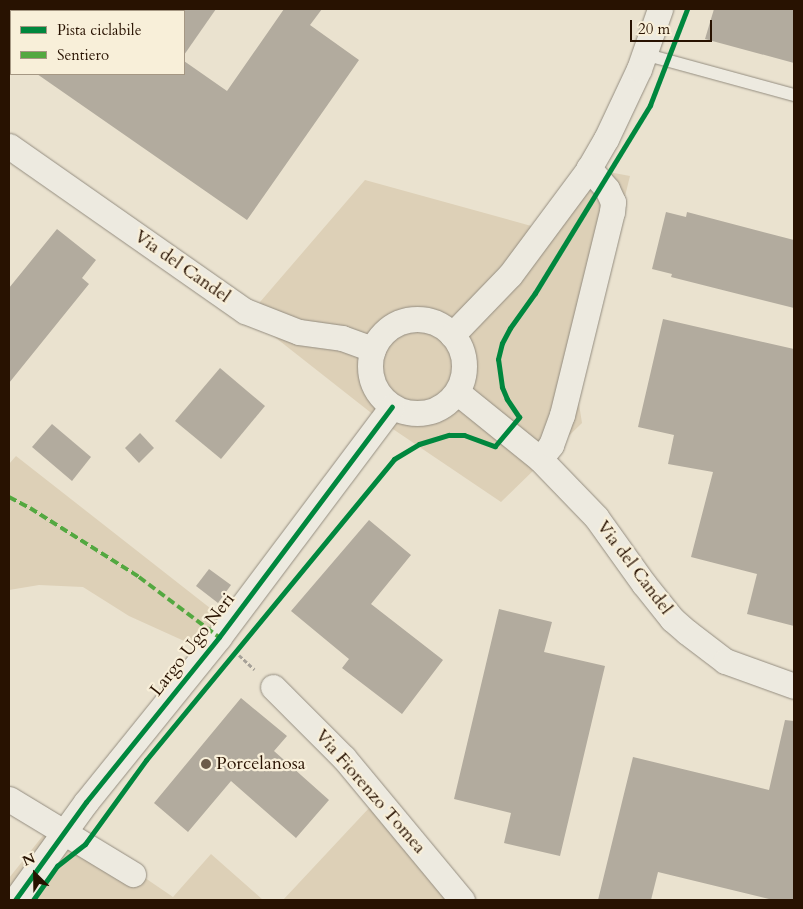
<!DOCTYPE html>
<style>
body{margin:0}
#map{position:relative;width:803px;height:909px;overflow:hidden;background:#eae2cf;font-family:Cardo,serif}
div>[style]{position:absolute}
.green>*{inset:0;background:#ddd0b7}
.building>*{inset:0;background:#b2ab9e}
.path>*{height:3px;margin-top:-1.5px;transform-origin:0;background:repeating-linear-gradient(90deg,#a6a198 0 4px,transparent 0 6.5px)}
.roads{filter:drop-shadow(0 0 1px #948d80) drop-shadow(0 0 1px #948d80)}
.service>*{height:12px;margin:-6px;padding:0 6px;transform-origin:6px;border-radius:6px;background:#edeae0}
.minor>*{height:25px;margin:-12.5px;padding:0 12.5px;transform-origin:12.5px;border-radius:12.5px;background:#edeae0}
.minor>.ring{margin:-12.5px;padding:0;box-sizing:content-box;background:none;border:25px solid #edeae0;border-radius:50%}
.quiet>*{height:4px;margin-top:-2px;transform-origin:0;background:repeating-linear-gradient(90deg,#53a840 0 8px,transparent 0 12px)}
.cycleway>*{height:5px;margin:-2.5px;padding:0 2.5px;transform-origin:2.5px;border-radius:2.5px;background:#00873e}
.dots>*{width:14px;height:14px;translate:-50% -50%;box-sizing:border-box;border:2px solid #f8efd9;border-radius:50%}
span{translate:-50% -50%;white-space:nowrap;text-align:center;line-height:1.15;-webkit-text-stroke:4.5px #f8efd9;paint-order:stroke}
.street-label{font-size:18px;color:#281201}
.poi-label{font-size:18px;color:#281201}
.left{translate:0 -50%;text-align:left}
.frame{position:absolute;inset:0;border:10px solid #281201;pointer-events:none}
.legend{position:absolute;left:10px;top:10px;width:175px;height:65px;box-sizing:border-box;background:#f8efd9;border:1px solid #a59783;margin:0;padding:6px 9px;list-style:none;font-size:15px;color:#281201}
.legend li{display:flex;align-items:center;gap:10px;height:25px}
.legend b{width:25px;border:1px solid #a59783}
.north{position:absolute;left:10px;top:849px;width:50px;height:50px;-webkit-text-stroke:4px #f8efd9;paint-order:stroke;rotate:337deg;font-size:14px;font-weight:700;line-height:20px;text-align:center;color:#281201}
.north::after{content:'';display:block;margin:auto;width:18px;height:22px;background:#281201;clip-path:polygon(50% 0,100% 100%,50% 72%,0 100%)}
.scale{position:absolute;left:630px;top:20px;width:82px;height:22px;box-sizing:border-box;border:2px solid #281201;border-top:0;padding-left:6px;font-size:15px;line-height:18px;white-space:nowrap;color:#281201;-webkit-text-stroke:4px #f8efd9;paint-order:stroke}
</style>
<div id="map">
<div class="green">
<i style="clip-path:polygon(598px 170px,630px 176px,577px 391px,582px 423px,501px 502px,384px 423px,248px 316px,365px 180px,553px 232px)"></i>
<i style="clip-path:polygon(16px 456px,224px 619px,193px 645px,129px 616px,83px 587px,39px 585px,9px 590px,9px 464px)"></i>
<i style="clip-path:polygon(384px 792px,449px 873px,475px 900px,283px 900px)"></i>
<i style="clip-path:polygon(57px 818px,173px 897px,211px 854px,263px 900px,9px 900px,9px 878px)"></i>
</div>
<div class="building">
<i style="clip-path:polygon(184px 9px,216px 9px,184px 55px)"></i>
<i style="clip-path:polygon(284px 9px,322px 9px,310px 25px,359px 60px,247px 220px,37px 74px,184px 74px,184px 61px,227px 91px)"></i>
<i style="clip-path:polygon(714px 9px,794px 9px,794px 63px,705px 39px)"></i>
<i style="clip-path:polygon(666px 212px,686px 217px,687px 212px,794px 240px,794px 308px,671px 277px,672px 274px,652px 269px)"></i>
<i style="clip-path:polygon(57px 229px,96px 260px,82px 278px,89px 284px,9px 383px,9px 288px)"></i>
<i style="clip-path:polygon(663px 319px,794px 349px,794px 626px,747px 614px,757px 574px,691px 557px,713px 472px,668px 464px,674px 435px,638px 427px)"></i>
<i style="clip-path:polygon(220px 368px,265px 406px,221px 459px,175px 421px)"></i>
<i style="clip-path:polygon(52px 424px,91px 457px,72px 481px,32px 447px)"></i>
<i style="clip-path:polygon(140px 433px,154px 448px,139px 463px,125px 448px)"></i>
<i style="clip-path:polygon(369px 520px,411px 555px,371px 604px,443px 660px,402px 714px,342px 668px,349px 659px,291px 611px)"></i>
<i style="clip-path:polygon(209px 569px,231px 585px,218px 603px,196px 586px)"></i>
<i style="clip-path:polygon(499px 609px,552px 622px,544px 652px,605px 666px,560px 856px,504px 843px,511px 813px,454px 799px)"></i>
<i style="clip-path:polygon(241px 698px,287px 736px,274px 751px,329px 800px,296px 838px,231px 781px,188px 832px,154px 803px)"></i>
<i style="clip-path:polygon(785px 720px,794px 721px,794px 900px,773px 900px,658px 872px,651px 900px,598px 900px,633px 757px,769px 790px)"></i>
</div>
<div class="path">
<i style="left:239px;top:655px;width:21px;rotate:43deg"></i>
</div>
<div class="roads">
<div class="service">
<i style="left:644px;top:54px;width:156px;rotate:15.3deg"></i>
</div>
<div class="minor">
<i style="left:9px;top:146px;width:288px;rotate:35deg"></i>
<i style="left:245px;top:311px;width:58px;rotate:21.3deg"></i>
<i style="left:299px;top:332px;width:43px;rotate:7.9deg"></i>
<i style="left:342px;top:338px;width:33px;rotate:20deg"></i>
<i class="ring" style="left:370px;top:319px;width:69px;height:69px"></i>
<i style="left:452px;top:335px;width:83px;rotate:-46deg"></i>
<i style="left:510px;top:275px;width:131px;rotate:-53.4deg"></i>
<i style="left:588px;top:170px;width:36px;rotate:-60deg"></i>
<i style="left:606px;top:139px;width:77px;rotate:-64.8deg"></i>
<i style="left:639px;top:69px;width:64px;rotate:-70.7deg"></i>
<i style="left:457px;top:392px;width:107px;rotate:38.9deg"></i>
<i style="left:540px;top:459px;width:81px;rotate:46deg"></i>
<i style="left:596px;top:517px;width:82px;rotate:54.4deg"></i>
<i style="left:644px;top:584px;width:45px;rotate:51.3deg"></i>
<i style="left:672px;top:619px;width:20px;rotate:41deg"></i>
<i style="left:687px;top:632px;width:48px;rotate:37.3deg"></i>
<i style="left:725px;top:661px;width:73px;rotate:19.9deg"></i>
<i style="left:540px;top:459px;width:18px;rotate:-52deg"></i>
<i style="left:551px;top:445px;width:32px;rotate:-70deg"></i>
<i style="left:562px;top:415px;width:209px;rotate:-76.2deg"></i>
<i style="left:612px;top:212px;width:10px;rotate:-84deg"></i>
<i style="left:613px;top:202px;width:14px;rotate:-115deg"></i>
<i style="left:607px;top:189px;width:28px;rotate:-131deg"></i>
<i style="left:273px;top:687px;width:100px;rotate:45deg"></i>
<i style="left:344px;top:758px;width:185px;rotate:50.3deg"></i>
<i style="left:9px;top:799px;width:145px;rotate:31.2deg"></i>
<i style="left:15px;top:900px;width:121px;rotate:-54.1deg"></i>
<i style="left:86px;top:802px;width:212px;rotate:-51.1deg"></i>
<i style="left:219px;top:637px;width:288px;rotate:-53.1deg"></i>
</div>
</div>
<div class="quiet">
<i style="left:9px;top:497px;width:24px;rotate:28deg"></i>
<i style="left:30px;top:508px;width:129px;rotate:32.3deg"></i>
<i style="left:139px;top:577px;width:100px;rotate:36.9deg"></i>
</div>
<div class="cycleway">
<i style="left:15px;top:900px;width:121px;rotate:-54.1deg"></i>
<i style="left:86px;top:802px;width:212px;rotate:-51.1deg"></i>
<i style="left:219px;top:637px;width:288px;rotate:-53.1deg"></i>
<i style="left:33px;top:900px;width:42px;rotate:-54.8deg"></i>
<i style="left:57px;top:866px;width:36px;rotate:-38deg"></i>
<i style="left:85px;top:844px;width:104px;rotate:-54deg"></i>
<i style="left:146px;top:760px;width:390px;rotate:-50.5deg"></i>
<i style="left:394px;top:459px;width:29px;rotate:-31deg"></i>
<i style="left:419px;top:444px;width:31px;rotate:-17deg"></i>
<i style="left:449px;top:435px;width:15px"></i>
<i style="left:464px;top:435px;width:33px;rotate:20deg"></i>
<i style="left:495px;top:446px;width:38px;rotate:-50deg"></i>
<i style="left:519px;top:417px;width:22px;rotate:-124deg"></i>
<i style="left:507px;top:399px;width:13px;rotate:-113deg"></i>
<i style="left:502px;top:387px;width:28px;rotate:-98deg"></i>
<i style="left:498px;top:359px;width:16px;rotate:-76deg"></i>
<i style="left:502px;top:343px;width:17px;rotate:-62deg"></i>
<i style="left:510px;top:328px;width:43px;rotate:-54.5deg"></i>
<i style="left:535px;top:293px;width:220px;rotate:-58.5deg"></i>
<i style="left:650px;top:105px;width:103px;rotate:-68.9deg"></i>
</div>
<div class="dots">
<i style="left:206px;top:764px;background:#6c5b49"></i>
</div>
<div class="street-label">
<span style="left:182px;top:267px;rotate:35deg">Via del Candel</span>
<span style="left:634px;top:568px;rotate:53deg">Via del Candel</span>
<span style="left:193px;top:645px;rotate:-52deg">Largo Ugo Neri</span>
<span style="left:370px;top:792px;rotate:49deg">Via Fiorenzo Tomea</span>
</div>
<div class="poi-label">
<span class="left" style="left:216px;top:764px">Porcelanosa</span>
</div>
<div class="frame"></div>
<ul class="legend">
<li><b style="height:6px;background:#00873e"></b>Pista ciclabile</li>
<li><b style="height:6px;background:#53a840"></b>Sentiero</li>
</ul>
<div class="north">N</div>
<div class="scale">20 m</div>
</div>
